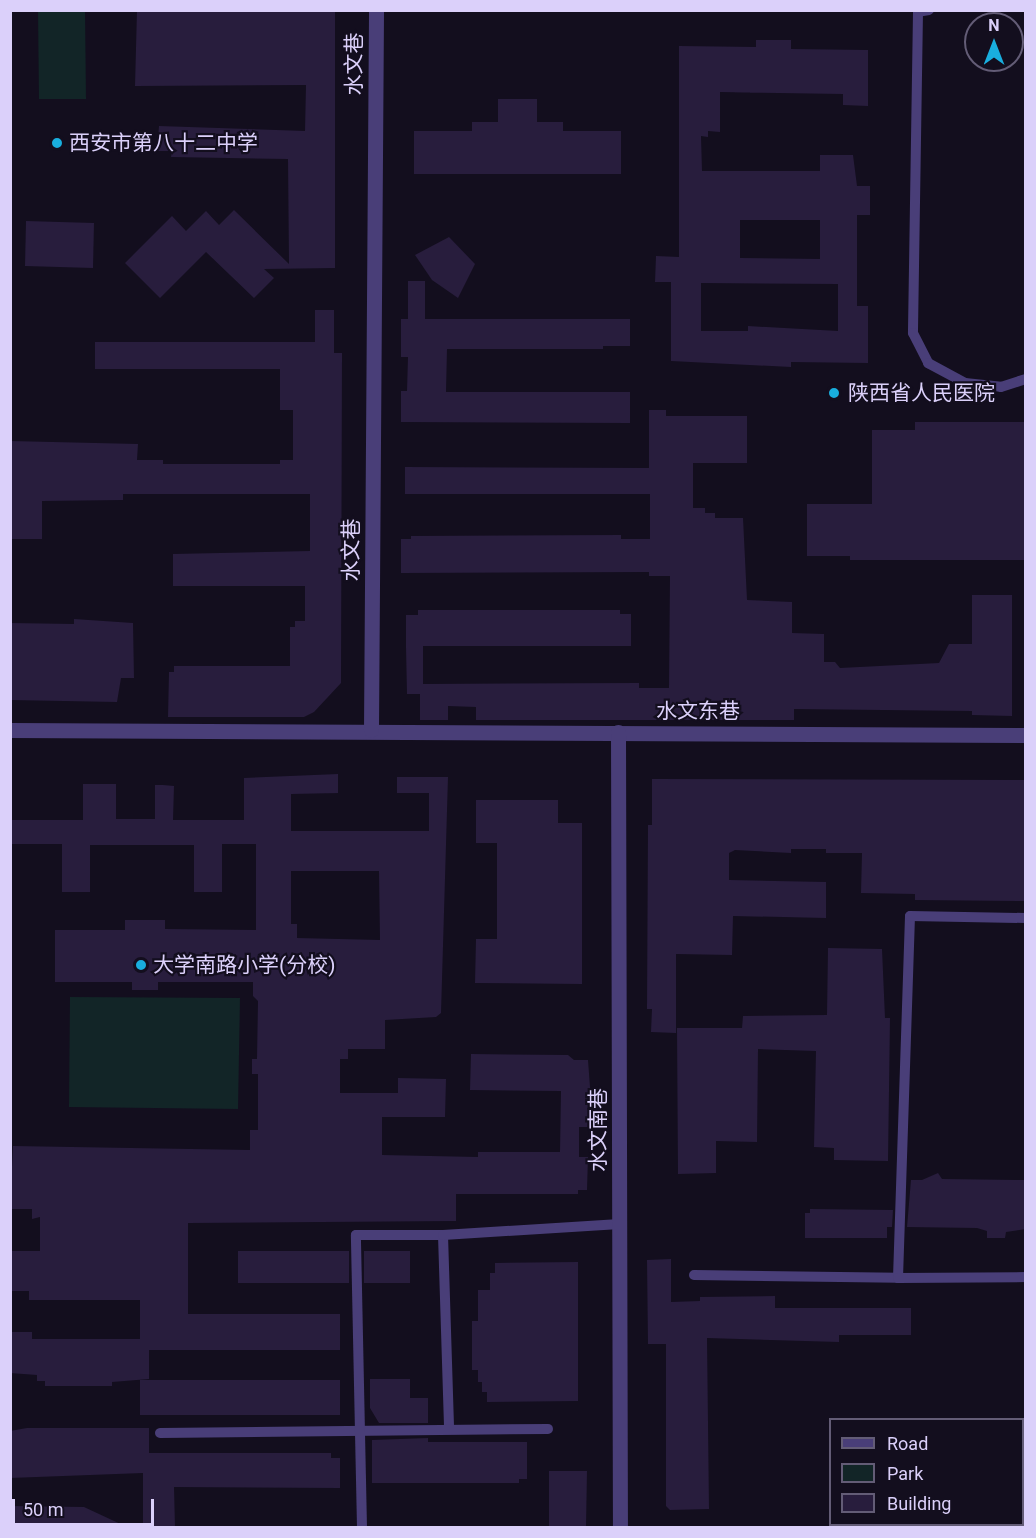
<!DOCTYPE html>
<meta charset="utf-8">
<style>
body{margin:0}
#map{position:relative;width:1036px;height:1538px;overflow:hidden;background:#130e1e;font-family:Roboto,"Noto Sans SC",sans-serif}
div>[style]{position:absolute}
.green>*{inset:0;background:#122527}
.building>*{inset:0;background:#281d3d}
.service>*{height:10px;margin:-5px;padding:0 5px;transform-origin:5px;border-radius:5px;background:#493e78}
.tertiary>*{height:15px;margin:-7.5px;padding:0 7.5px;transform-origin:7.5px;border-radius:7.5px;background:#493e78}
.dots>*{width:16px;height:16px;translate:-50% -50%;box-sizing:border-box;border:3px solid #130e1e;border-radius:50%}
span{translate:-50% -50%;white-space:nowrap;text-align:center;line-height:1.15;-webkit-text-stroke:4.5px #130e1e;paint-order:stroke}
.street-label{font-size:21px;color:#dbd0fa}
.poi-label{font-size:21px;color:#dbd0fa}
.left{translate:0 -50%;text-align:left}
.frame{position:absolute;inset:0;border:12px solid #dbd0fa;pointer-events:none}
.legend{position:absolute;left:829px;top:1418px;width:195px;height:108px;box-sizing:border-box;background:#130e1e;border:2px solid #635c76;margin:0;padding:8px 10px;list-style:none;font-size:18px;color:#dbd0fa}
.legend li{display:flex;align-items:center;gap:12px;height:30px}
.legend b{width:30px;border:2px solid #635c76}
.north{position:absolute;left:964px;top:12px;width:60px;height:60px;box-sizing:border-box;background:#130e1e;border:2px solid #635c76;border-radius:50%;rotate:0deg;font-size:16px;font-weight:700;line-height:24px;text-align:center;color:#dbd0fa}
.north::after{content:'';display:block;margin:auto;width:21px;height:27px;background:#19aede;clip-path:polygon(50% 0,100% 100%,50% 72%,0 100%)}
.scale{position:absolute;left:12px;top:1499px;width:142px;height:27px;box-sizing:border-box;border:3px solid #dbd0fa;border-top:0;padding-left:8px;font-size:18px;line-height:21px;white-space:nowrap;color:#dbd0fa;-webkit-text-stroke:4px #130e1e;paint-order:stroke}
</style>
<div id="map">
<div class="green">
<i style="clip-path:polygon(38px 11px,85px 11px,86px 99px,39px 99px)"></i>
<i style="clip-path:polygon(70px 997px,240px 998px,238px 1109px,69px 1107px)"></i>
</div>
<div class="building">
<i style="clip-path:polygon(137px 10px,335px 10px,335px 268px,264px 269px,274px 278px,254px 298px,206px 252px,160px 298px,125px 263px,172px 216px,186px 231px,206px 211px,219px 225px,234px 210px,289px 264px,288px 159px,171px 157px,172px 151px,157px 151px,159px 126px,305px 131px,306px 85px,135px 86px)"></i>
<i style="clip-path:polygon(evenodd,756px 40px,791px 40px,791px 49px,868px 50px,868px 106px,843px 105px,843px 94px,720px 92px,720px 132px,708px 131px,708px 137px,701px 136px,702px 171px,820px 171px,820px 155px,853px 155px,857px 186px,870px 186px,870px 215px,857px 215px,857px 306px,868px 306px,868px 363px,791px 362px,791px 367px,671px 361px,671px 282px,655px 282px,656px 256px,679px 257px,679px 46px,756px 47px,756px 40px,740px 220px,820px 220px,820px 259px,740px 258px,740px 220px,756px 40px,701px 283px,838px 284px,838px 331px,748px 326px,748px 331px,701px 331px,701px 283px)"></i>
<i style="clip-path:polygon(498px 99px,537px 99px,537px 122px,563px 122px,563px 131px,621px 131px,621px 174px,414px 174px,414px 131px,472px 131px,472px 122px,498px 122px)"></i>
<i style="clip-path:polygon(26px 221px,94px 223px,93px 268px,25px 266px)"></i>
<i style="clip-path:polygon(449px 237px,475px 264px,458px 298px,432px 280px,415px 255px)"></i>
<i style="clip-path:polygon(408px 281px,425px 281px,425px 319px,630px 319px,630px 346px,603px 346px,603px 349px,447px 349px,446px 392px,630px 392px,630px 423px,401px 422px,401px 391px,407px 391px,408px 357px,401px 357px,401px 319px,408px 319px)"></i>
<i style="clip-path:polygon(315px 310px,334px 310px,334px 353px,342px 353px,341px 683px,314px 712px,304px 717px,168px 717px,169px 672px,174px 672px,174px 666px,290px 666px,290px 627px,295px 627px,295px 621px,305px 621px,305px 586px,173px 586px,173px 554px,310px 551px,310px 494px,123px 494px,123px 500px,42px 501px,42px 539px,10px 539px,10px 441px,138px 444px,137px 460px,163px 460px,163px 464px,280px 464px,280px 460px,293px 460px,293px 410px,280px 410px,280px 369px,95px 369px,95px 342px,315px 342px)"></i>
<i style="clip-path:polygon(649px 410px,666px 410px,666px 416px,747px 416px,747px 463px,693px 463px,693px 508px,705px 508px,705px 513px,715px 513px,715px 518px,743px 518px,747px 600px,792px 602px,792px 633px,824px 634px,824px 662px,835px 662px,840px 668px,939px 663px,949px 644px,972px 644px,972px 595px,1012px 595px,1012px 716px,972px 715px,972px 711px,794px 709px,794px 720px,476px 720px,476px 707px,448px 706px,448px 720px,420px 720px,420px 694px,407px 694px,406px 647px,406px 615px,418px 615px,418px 610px,620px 610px,620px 614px,631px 614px,631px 646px,423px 646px,423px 684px,639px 683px,639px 688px,669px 688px,670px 576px,649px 576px,649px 572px,401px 573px,401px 539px,411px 539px,411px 536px,621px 535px,621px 539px,650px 539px,650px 494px,405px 494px,405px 467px,649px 468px)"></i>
<i style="clip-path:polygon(915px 422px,1026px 422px,1026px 560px,850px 560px,850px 556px,807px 556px,807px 504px,872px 504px,872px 430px,915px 430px)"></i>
<i style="clip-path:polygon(74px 619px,133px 623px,134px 678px,121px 678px,117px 702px,10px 700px,10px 623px,74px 624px)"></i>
<i style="clip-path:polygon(evenodd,338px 774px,338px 793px,291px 794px,291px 831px,429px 831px,429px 793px,397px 793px,397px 777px,448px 777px,441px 1013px,436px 1017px,385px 1020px,385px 1049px,348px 1049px,348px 1059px,340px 1059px,340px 1093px,398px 1093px,398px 1078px,446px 1079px,445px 1117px,382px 1117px,382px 1155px,478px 1157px,478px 1152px,560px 1152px,561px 1091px,470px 1090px,471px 1054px,568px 1055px,574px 1060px,588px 1060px,592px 1114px,588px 1114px,588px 1127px,579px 1127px,579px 1157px,588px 1157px,587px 1190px,578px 1190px,578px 1194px,456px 1194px,456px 1221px,188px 1223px,188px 1314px,340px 1314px,340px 1350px,149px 1350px,149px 1379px,112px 1382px,112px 1386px,45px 1386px,45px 1381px,37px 1381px,37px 1375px,10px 1373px,10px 1332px,32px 1332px,32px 1339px,140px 1339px,140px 1300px,29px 1300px,29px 1291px,10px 1291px,10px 1251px,40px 1251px,40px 1217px,32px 1219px,32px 1209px,10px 1209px,13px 1146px,250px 1150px,250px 1130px,258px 1130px,258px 1074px,252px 1074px,252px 1059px,257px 1059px,258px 1001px,253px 996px,253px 982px,158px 982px,158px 990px,132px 990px,132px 982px,55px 982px,55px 930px,125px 930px,125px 920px,165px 920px,165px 929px,256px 930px,256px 844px,222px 844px,222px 892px,194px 892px,194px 845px,90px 845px,90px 892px,62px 892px,62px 844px,10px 844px,10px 820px,83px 820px,83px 784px,116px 784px,116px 819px,155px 819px,155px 785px,163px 785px,174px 786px,173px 820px,244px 820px,244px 778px,338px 774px,291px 871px,379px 871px,380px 940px,297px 938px,297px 924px,291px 924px,291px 871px)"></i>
<i style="clip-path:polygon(652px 779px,1026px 780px,1026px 901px,915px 900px,915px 894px,861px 893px,862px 853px,826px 853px,826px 849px,791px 849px,791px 853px,735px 850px,729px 853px,729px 880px,826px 882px,826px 918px,733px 916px,732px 955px,676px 954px,676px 1033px,651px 1032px,652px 1009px,647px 1009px,648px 825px,652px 825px)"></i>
<i style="clip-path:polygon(476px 800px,558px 800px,558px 823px,582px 823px,582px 984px,475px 983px,476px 939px,497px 939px,497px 843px,476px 843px)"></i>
<i style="clip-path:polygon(828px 948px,882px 949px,885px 1018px,890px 1018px,888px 1161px,834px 1160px,834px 1148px,814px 1147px,816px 1051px,758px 1049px,757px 1142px,716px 1141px,716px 1173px,678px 1174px,677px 1028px,742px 1028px,743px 1016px,827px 1015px)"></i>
<i style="clip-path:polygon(938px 1173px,942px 1179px,1026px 1180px,1026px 1229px,1006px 1232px,1005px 1238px,987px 1238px,987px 1231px,977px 1228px,907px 1227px,911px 1180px,922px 1180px)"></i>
<i style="clip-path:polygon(810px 1209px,893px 1210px,892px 1227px,887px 1227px,887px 1238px,805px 1238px,805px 1213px,810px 1213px)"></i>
<i style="clip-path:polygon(238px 1251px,349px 1251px,349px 1283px,238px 1283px)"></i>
<i style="clip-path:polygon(364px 1251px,410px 1251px,410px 1283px,364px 1283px)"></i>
<i style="clip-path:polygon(671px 1259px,671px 1302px,700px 1301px,700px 1297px,775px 1296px,775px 1308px,911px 1308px,911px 1335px,839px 1335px,839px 1342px,707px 1338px,709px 1509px,670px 1510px,666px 1506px,666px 1344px,648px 1344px,647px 1260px)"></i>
<i style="clip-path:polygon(578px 1262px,578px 1401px,487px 1402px,487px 1392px,482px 1392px,482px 1382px,478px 1382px,478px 1370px,472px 1370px,472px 1321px,478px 1321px,478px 1290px,490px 1290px,490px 1273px,495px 1273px,495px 1263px)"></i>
<i style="clip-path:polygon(370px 1379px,410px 1379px,410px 1398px,428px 1398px,428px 1423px,379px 1423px,370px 1408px)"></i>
<i style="clip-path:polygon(140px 1380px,340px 1380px,340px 1415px,140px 1415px)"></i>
<i style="clip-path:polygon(27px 1428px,149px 1428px,149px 1453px,331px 1453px,331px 1458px,340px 1458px,340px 1488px,174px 1487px,175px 1527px,143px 1527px,143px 1473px,10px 1478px,10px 1431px)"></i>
<i style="clip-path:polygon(428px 1438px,428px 1442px,527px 1442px,527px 1479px,519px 1479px,519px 1483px,372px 1483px,372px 1440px)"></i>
<i style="clip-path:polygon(549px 1471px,587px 1471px,586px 1527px,549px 1527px)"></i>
<i style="clip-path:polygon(10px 1506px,84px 1507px,127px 1527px,10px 1527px)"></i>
</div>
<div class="service">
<i style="left:929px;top:10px;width:11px;rotate:170deg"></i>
<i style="left:918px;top:12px;width:321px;rotate:90.9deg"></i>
<i style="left:913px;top:333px;width:34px;rotate:63deg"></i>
<i style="left:928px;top:363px;width:42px;rotate:28.4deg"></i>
<i style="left:965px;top:383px;width:36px;rotate:6deg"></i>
<i style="left:1001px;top:387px;width:26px;rotate:-18deg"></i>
<i style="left:443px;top:1235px;width:193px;rotate:88.2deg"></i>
<i style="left:694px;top:1275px;width:204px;rotate:0.8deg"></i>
<i style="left:898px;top:1278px;width:362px;rotate:-88.1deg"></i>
<i style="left:910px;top:916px;width:116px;rotate:1deg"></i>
<i style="left:898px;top:1278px;width:128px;rotate:-0.4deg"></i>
<i style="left:160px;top:1433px;width:388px;rotate:-0.6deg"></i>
<i style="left:362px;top:1528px;width:293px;rotate:-91.2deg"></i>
<i style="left:356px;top:1235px;width:87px"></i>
<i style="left:443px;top:1235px;width:177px;rotate:-3.6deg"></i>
</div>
<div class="tertiary">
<i style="left:10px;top:730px;width:1016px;rotate:0.28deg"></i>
<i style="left:371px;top:730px;width:720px;rotate:-89.6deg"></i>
<i style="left:618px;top:732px;width:796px;rotate:89.86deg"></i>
</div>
<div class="dots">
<i style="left:57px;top:143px;background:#19aede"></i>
<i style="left:834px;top:393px;background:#19aede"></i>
<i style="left:141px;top:965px;background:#19aede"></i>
</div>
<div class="street-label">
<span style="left:354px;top:64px;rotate:-90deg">水文巷</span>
<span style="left:351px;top:550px;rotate:-90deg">水文巷</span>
<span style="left:698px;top:711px">水文东巷</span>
<span style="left:598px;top:1130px;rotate:-90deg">水文南巷</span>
</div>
<div class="poi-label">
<span class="left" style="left:69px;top:143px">西安市第八十二中学</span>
<span class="left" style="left:848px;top:393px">陕西省人民医院</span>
<span class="left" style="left:153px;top:965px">大学南路小学(分校)</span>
</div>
<div class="frame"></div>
<ul class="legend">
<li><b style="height:8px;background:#493e78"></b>Road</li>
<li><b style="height:16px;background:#122527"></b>Park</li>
<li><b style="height:16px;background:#281d3d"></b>Building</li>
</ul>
<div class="north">N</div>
<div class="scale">50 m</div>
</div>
